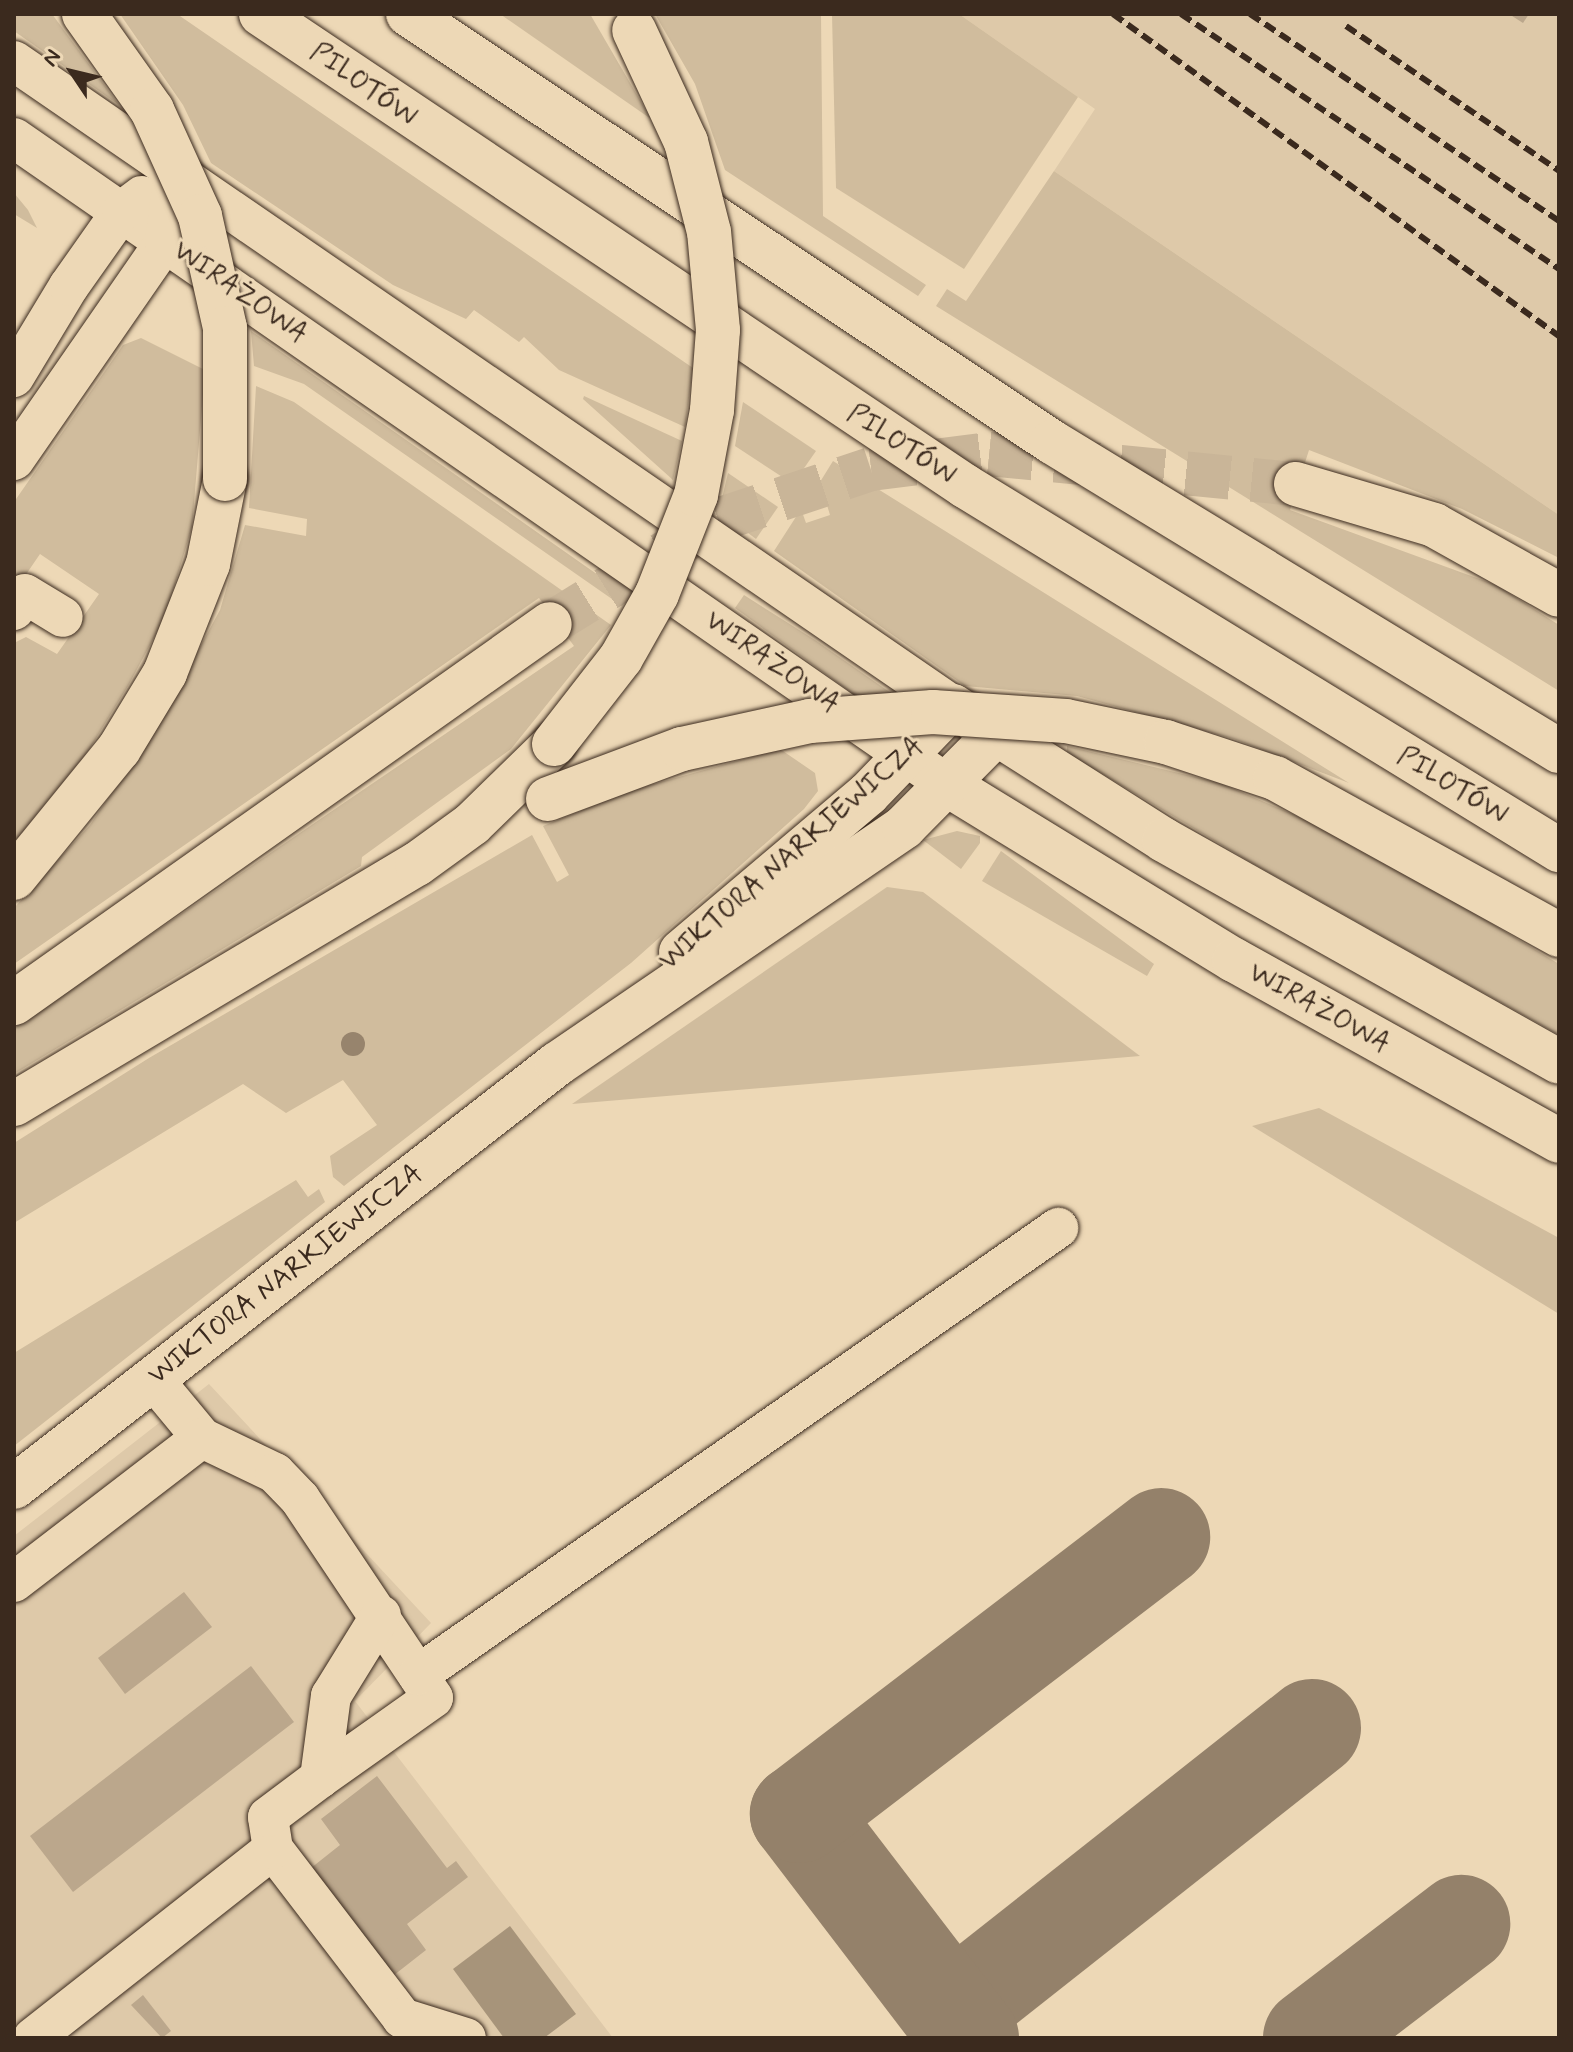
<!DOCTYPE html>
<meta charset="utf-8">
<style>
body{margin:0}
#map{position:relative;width:1573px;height:2052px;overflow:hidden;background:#edd8b6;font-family:Mynerve,sans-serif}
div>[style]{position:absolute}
.built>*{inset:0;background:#dec9a9}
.green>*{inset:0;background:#d0bc9d}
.water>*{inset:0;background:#a7947a}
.taxiway>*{height:98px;margin:-49px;padding:0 49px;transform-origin:49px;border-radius:49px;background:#94816a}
.building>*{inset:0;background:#bba78c}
.highway-tunnel>*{height:44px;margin-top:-22px;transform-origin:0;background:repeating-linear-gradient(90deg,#c9b598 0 44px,transparent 0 66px)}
.roads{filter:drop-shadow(0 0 2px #3b2a1e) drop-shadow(0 0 2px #3b2a1e)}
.minor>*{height:40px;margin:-20px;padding:0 20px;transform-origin:20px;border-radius:20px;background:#edd8b6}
.major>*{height:44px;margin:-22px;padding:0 22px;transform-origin:22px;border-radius:22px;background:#edd8b6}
.highway>*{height:44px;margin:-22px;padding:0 22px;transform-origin:22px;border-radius:22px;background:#edd8b6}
.rail>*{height:6px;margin-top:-3px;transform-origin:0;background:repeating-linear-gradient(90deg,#3b2a1e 0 12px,transparent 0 18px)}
.bridges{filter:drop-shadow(0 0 2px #3b2a1e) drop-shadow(0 0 2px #3b2a1e)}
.highway-bridge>*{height:44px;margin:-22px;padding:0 22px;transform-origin:22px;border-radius:22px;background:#edd8b6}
.trees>*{width:24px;height:24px;margin:-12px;border-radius:50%;background:#97846d}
span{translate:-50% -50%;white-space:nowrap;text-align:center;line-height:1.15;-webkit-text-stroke:6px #edd8b6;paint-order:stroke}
.street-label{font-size:28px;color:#3b2a1e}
.frame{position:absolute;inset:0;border:16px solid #3b2a1e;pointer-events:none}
.north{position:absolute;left:32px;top:32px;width:80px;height:80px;-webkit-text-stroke:6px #edd8b6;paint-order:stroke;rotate:305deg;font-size:22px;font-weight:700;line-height:32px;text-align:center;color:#3b2a1e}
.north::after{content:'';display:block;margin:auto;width:28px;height:36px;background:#3b2a1e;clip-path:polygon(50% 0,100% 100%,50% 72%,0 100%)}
</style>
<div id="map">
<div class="built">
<i style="clip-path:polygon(959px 14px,1559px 14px,1559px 515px,1054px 171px,1095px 109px)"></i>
<i style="clip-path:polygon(209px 1384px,431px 1623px,355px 1701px,613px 2038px,14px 2038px,14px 1536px)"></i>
</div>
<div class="green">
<i style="clip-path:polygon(14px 14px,52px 14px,119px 105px,14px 31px)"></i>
<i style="clip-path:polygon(120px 14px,177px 14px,693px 368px,685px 427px,559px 370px,524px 337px,519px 342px,474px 310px,466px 319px,393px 285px,211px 163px,183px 105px)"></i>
<i style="clip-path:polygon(500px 14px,590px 14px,651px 119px)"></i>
<i style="clip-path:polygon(655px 14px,821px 14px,823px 216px,926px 285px,918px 296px,725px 170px,695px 84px)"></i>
<i style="clip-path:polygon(832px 14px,959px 14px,1078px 97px,964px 269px,836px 188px)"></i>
<i style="clip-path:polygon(1054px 171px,1559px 515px,1559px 558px,1462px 509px,1309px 450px,1290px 510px,1496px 585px,1559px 625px,1559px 691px,936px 306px,947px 289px,966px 301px)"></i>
<i style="clip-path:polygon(14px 193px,28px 210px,37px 228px,14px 214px)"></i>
<i style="clip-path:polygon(251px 331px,628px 596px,622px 606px,304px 384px,254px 366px)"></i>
<i style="clip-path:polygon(141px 338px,205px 370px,192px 527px,165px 617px,128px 686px,87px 753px,14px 843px,14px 643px,26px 637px,57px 654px,99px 594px,40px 554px,14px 592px,14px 502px,123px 345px)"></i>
<i style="clip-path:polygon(256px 386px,294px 402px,611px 625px,511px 749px,362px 857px,361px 866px,14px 1074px,14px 1028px,574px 646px,539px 598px,14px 964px,14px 908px,90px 825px,159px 723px,220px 610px,245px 525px,306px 536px,307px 519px,249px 508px)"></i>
<i style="clip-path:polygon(584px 396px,682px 441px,673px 480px,583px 399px)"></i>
<i style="clip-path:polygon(743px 402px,816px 451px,793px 484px,735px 446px)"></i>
<i style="clip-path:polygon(833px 461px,1349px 783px,1234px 739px,1077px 696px,965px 686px,774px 551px,801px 509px,806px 523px,830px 515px,820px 482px)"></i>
<i style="clip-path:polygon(728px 473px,778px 507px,756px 539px,719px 511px)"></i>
<i style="clip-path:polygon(744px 595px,815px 640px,891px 693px,856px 696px,735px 608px)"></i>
<i style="clip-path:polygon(1067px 746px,1220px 783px,1353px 840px,1559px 964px,1559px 1035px,1252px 863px,1067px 753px)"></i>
<i style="clip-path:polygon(780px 749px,815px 773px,818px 791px,804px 809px,631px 963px,344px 1186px,333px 1177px,330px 1156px,377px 1125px,343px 1080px,286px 1113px,243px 1084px,14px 1223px,14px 1143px,149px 1058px,532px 835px,557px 882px,569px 875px,543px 826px,632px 790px)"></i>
<i style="clip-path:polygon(957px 831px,980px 836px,980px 843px,961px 869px,923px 840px)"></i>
<i style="clip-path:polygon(1001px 851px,1154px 964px,1147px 976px,982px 881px)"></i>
<i style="clip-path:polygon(887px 887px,923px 892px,1140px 1056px,572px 1104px)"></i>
<i style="clip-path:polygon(1319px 1108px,1559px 1238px,1559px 1314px,1252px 1126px)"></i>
<i style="clip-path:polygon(296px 1180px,308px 1197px,319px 1189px,325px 1202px,14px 1446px,14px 1353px)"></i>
</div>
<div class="water">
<i style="clip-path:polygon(510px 1926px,576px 2014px,544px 2038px,504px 2038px,453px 1969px)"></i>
</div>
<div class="taxiway">
<i style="left:951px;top:2013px;width:460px;rotate:-38.3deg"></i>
<i style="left:970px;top:2038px;width:282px;rotate:-127.4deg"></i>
<i style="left:799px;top:1814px;width:456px;rotate:-37.4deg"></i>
<i style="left:1312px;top:2038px;width:188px;rotate:-37.4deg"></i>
</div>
<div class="building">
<i style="clip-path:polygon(1509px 14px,1529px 14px,1523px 23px)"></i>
<i style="clip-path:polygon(184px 1592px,212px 1627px,125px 1694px,98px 1658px)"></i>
<i style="clip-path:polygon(251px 1666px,294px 1722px,73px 1892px,30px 1836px)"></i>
<i style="clip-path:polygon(377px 1776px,447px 1868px,456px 1861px,468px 1877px,407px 1924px,426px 1950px,389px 1979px,306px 1872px,340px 1845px,321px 1819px)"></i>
<i style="clip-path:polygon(143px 1995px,171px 2031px,162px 2038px,131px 2005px)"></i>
</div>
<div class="highway-tunnel">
<i style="left:550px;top:624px;width:198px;rotate:-31.8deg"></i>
<i style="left:718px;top:520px;width:161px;rotate:-18.4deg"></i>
<i style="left:871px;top:469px;width:119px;rotate:-7.2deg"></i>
<i style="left:989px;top:454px;width:308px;rotate:5.6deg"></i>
</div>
<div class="roads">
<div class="minor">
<i style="left:14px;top:61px;width:1139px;rotate:34.49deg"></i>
<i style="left:14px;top:138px;width:1136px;rotate:34.71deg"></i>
<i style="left:14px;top:377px;width:106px;rotate:-58.9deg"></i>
<i style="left:69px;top:286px;width:92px;rotate:-54.8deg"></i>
<i style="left:122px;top:211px;width:25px;rotate:-37deg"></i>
<i style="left:14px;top:460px;width:265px;rotate:-55.3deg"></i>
<i style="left:165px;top:242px;width:71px;rotate:-82.7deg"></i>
<i style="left:14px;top:610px;width:19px;rotate:-55deg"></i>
<i style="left:25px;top:594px;width:44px;rotate:31.2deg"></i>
<i style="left:153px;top:1379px;width:77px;rotate:50.3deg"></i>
<i style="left:202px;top:1438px;width:81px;rotate:25.6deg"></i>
<i style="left:275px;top:1473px;width:36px;rotate:46deg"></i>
<i style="left:300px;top:1499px;width:239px;rotate:56.2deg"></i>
<i style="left:433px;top:1698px;width:138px;rotate:144.7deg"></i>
<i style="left:14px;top:1582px;width:237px;rotate:-37.5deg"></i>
<i style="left:418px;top:1675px;width:781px;rotate:-34.93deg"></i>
<i style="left:273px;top:1849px;width:213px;rotate:52.6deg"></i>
<i style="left:402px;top:2018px;width:67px;rotate:17.4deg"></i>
<i style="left:33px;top:2038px;width:305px;rotate:-38.2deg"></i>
<i style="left:273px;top:1849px;width:32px;rotate:-99deg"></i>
<i style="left:268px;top:1817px;width:65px;rotate:-36.9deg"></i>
<i style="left:320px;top:1778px;width:83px;rotate:-82.4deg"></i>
<i style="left:331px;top:1696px;width:95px;rotate:-58.3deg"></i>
</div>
<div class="major">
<i style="left:948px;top:785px;width:335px;rotate:31.5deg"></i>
<i style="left:1234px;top:960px;width:372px;rotate:29.1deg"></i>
<i style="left:681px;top:952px;width:245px;rotate:-40.2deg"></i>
<i style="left:868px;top:794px;width:122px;rotate:-46deg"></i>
<i style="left:953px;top:706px;width:250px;rotate:32.4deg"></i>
<i style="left:1164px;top:840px;width:453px;rotate:29.3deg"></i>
<i style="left:14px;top:1487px;width:688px;rotate:-37.92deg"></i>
<i style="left:557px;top:1064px;width:420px;rotate:-34.3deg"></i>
<i style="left:904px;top:827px;width:131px;rotate:-45.3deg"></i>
</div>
<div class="highway">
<i style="left:261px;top:14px;width:848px;rotate:33.84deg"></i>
<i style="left:965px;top:486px;width:697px;rotate:31.5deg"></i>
<i style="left:408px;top:14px;width:773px;rotate:33.61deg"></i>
<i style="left:1052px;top:442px;width:594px;rotate:31.36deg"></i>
<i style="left:1296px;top:484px;width:144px;rotate:16.5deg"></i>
<i style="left:1434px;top:525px;width:143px;rotate:29.2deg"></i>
<i style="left:14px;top:878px;width:166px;rotate:-50.9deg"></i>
<i style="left:119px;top:749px;width:89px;rotate:-58.8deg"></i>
<i style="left:165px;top:673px;width:117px;rotate:-68.5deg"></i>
<i style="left:208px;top:564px;width:87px;rotate:-78.7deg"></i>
<i style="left:14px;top:1003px;width:656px;rotate:-35.26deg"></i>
<i style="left:14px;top:1104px;width:469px;rotate:-30.8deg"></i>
<i style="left:417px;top:864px;width:68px;rotate:-36deg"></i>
<i style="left:472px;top:824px;width:115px;rotate:-44.3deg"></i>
</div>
</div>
<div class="rail">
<i style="left:1113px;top:14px;width:550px;rotate:35.83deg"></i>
<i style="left:1181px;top:14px;width:456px;rotate:34deg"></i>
<i style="left:1250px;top:14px;width:372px;rotate:33.8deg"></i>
<i style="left:1346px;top:26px;width:258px;rotate:34.2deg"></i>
</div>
<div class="bridges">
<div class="highway-bridge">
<i style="left:84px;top:14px;width:118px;rotate:54.7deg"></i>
<i style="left:152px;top:110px;width:116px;rotate:65.6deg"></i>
<i style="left:200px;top:216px;width:115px;rotate:77.4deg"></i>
<i style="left:225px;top:328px;width:151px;rotate:90deg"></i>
<i style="left:554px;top:744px;width:109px;rotate:-52.1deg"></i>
<i style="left:621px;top:658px;width:73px;rotate:-60.6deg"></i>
<i style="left:657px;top:594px;width:106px;rotate:-68.5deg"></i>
<i style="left:696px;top:495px;width:86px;rotate:-79.3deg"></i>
<i style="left:712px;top:410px;width:80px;rotate:-85.7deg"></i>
<i style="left:718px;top:330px;width:98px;rotate:-95.2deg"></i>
<i style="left:709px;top:232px;width:93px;rotate:-104.3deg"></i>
<i style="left:686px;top:142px;width:123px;rotate:-114.9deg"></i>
<i style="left:548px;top:799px;width:143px;rotate:-20.5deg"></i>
<i style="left:682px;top:749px;width:131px;rotate:-12.3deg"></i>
<i style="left:810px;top:721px;width:123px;rotate:-4.2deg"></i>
<i style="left:933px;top:712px;width:133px;rotate:3.9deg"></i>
<i style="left:1066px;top:721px;width:102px;rotate:11.9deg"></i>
<i style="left:1166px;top:742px;width:115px;rotate:18.3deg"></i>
<i style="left:1275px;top:778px;width:325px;rotate:28.9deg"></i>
</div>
</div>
<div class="trees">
<i style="left:353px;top:1044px"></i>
</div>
<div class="street-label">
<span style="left:363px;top:85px;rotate:35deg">PILOTÓW</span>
<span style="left:240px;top:293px;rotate:35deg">WIRAŻOWA</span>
<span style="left:901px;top:445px;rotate:33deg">PILOTÓW</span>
<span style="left:772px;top:663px;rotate:35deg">WIRAŻOWA</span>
<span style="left:1452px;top:786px;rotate:31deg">PILOTÓW</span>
<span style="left:792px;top:854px;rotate:-41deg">WIKTORA NARKIEWICZA</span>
<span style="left:1319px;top:1009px;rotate:29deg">WIRAŻOWA</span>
<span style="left:286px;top:1275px;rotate:-38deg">WIKTORA NARKIEWICZA</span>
</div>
<div class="frame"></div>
<div class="north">N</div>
</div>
